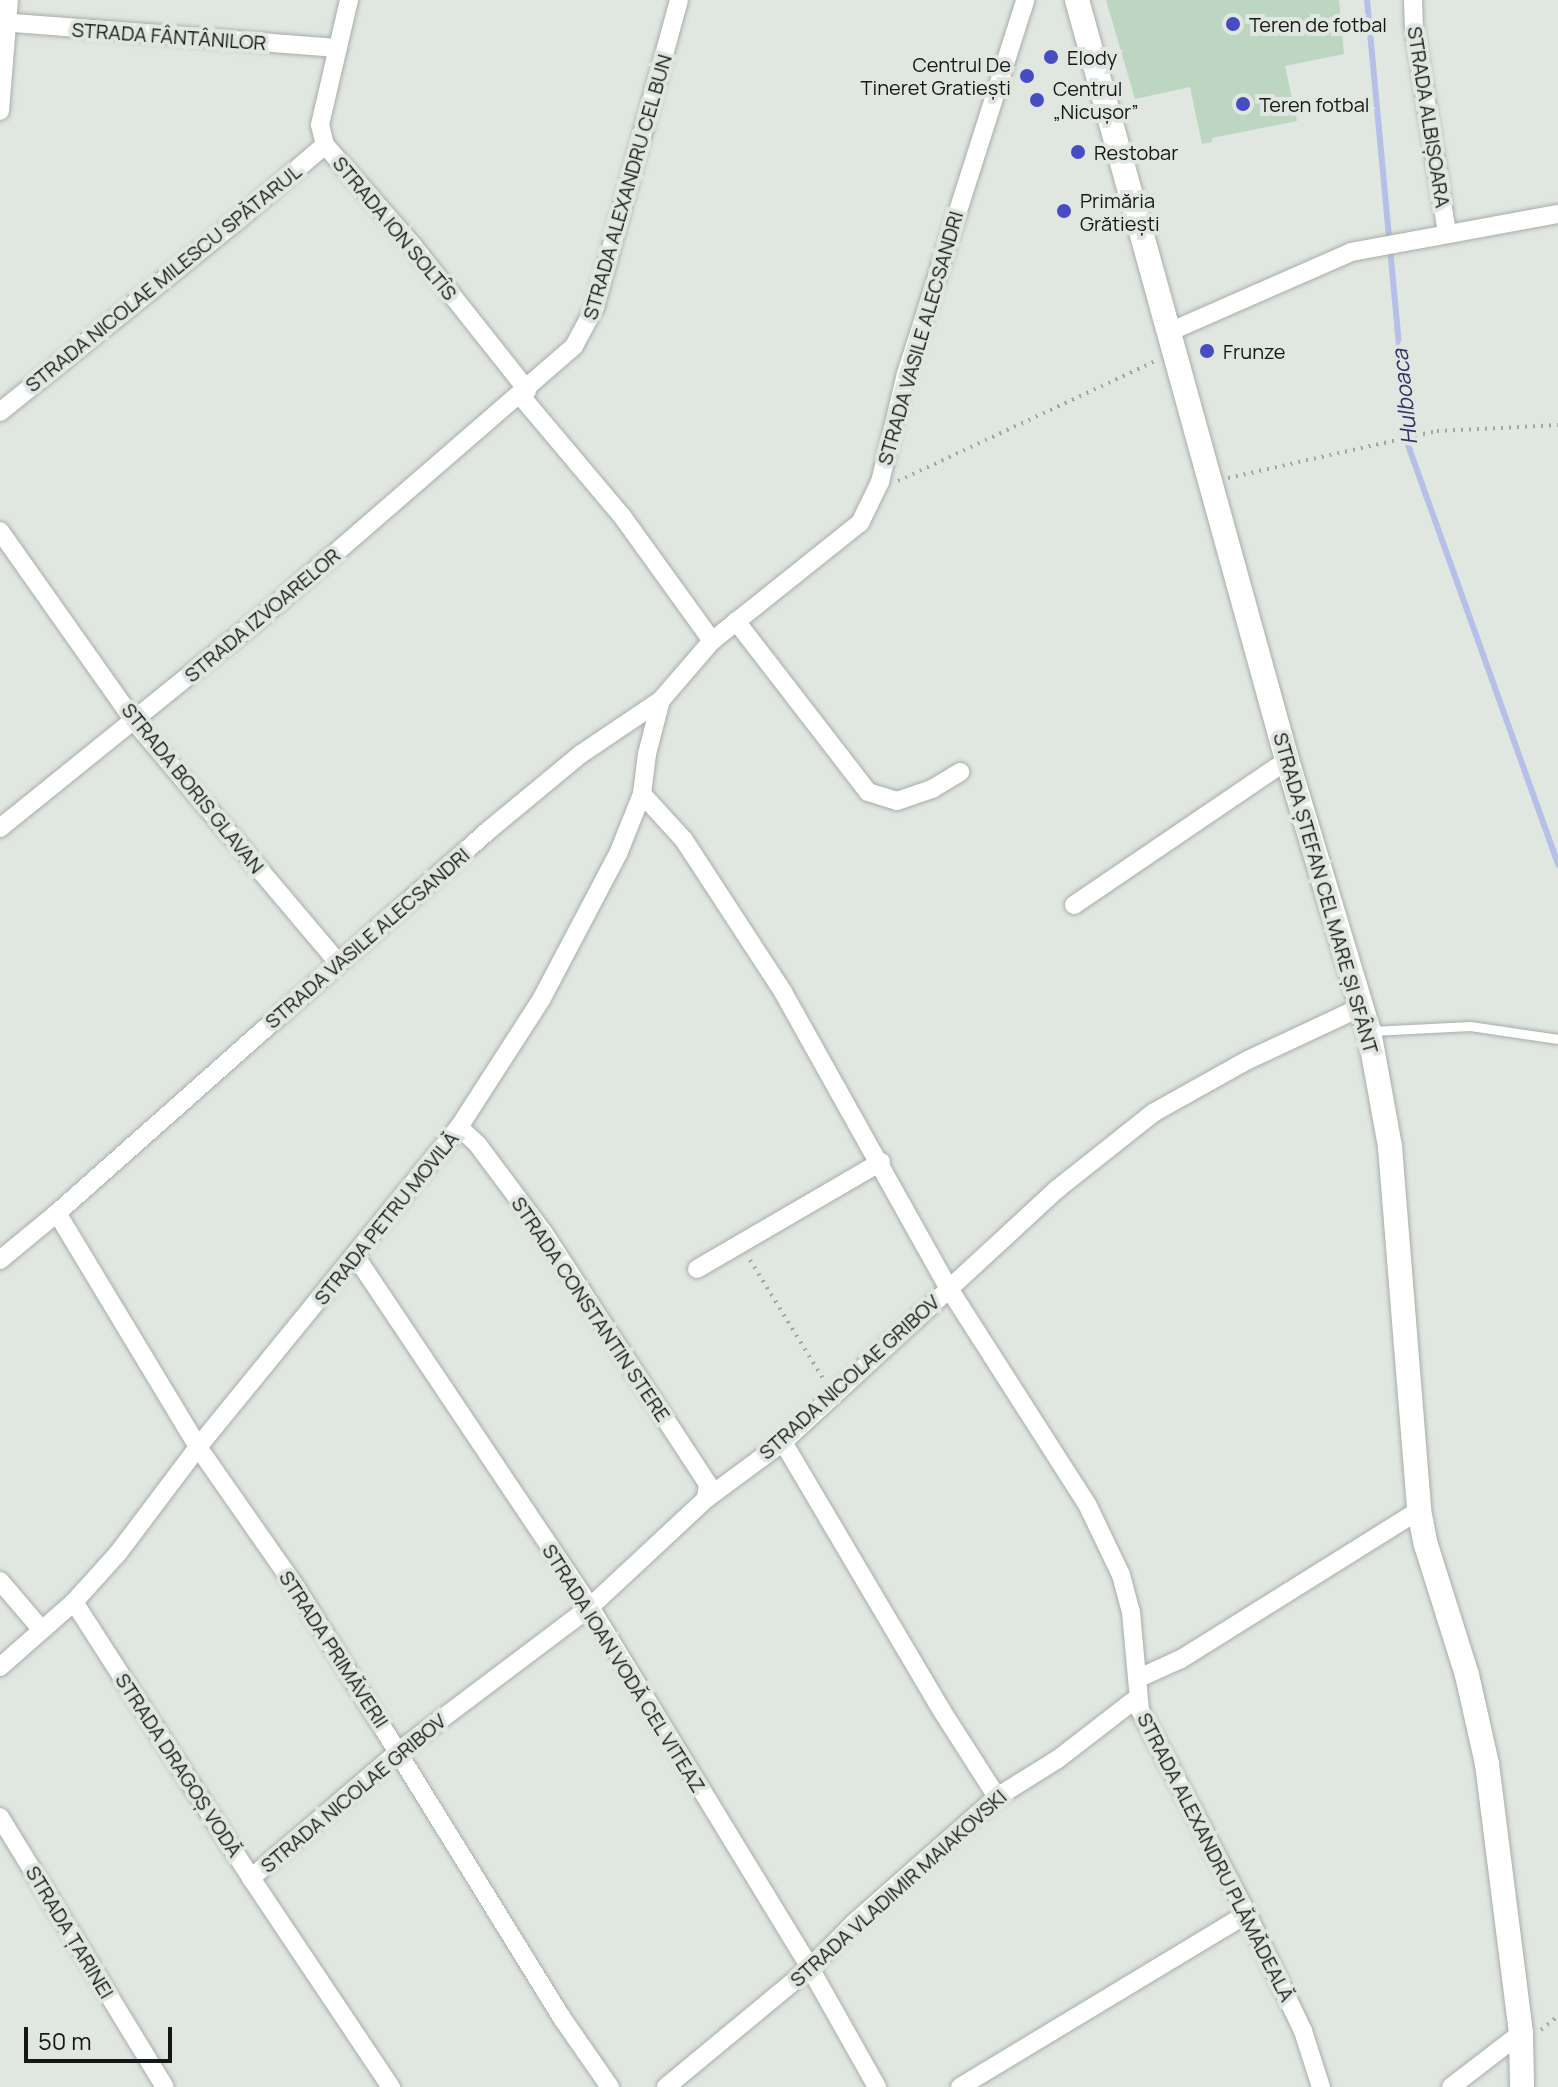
<!DOCTYPE html>
<meta charset="utf-8">
<style>
body{margin:0}
#map{position:relative;width:1558px;height:2087px;overflow:hidden;background:#e0e7e1;font-family:Manrope,sans-serif}
div>[style]{position:absolute}
.green>*{inset:0;background:#bcd6c1}
.stream>*{height:6px;margin:-3px;padding:0 3px;transform-origin:3px;border-radius:3px;background:#b6bfe8}
.path>*{height:4px;margin-top:-2px;transform-origin:0;background:repeating-linear-gradient(90deg,#a1a6a1 0 2px,transparent 0 8px)}
.roads{filter:drop-shadow(0 0 2px #a7ada8) drop-shadow(0 0 2px #a7ada8)}
.lane>*{height:9px;margin:-4.5px;padding:0 4.5px;transform-origin:4.5px;border-radius:4.5px;background:#fff}
.street>*{height:18px;margin:-9px;padding:0 9px;transform-origin:9px;border-radius:9px;background:#fff}
.secondary>*{height:24px;margin:-12px;padding:0 12px;transform-origin:12px;border-radius:12px;background:#fff}
.dots>*{width:22px;height:22px;translate:-50% -50%;box-sizing:border-box;border:4px solid #e0e7e1;border-radius:50%}
span{translate:-50% -50%;white-space:nowrap;text-align:center;line-height:1.15;-webkit-text-stroke:8px #e0e7e1;paint-order:stroke}
.poi-label{font-size:20px;color:#161816}
.left{translate:0 -50%;text-align:left}
.right{translate:-100% -50%;text-align:right}
.street-label{font-size:20px;color:#161816}
.water-label{font-size:22px;color:#2d3366;font-style:italic}
.scale{position:absolute;left:24px;top:2027px;width:148px;height:36px;box-sizing:border-box;border:4px solid #161816;border-top:0;padding-left:10px;font-size:24px;line-height:28px;white-space:nowrap;color:#161816;-webkit-text-stroke:6px #e0e7e1;paint-order:stroke}
</style>
<div id="map">
<div class="green">
<i style="clip-path:polygon(1106px 0,1339px 0,1344px 54px,1285px 66px,1297px 121px,1212px 138px,1212px 142px,1202px 144px,1190px 87px,1135px 99px)"></i>
</div>
<div class="stream">
<i style="left:1367px;top:0;width:447px;rotate:84.7deg"></i>
<i style="left:1408px;top:445px;width:446px;rotate:70.3deg"></i>
</div>
<div class="path">
<i style="left:1228px;top:478px;width:214px;rotate:-12.7deg"></i>
<i style="left:1437px;top:431px;width:121px;rotate:-2.8deg"></i>
<i style="left:898px;top:481px;width:284px;rotate:-25deg"></i>
<i style="left:750px;top:1260px;width:143px;rotate:58.4deg"></i>
<i style="left:1541px;top:2030px;width:22px;rotate:-39deg"></i>
</div>
<div class="roads">
<div class="lane">
<i style="left:1372px;top:1031px;width:98px;rotate:-2.9deg"></i>
<i style="left:1470px;top:1026px;width:89px;rotate:8.4deg"></i>
</div>
<div class="street">
<i style="left:349px;top:0;width:128px;rotate:103.1deg"></i>
<i style="left:320px;top:125px;width:21px;rotate:76deg"></i>
<i style="left:325px;top:145px;width:134px;rotate:48.9deg"></i>
<i style="left:413px;top:246px;width:184px;rotate:51.6deg"></i>
<i style="left:1413px;top:0;width:27px;rotate:88deg"></i>
<i style="left:1414px;top:27px;width:209px;rotate:80.9deg"></i>
<i style="left:0;top:22px;width:339px;rotate:4.4deg"></i>
<i style="left:0;top:111px;width:111px;rotate:-85.4deg"></i>
<i style="left:1169px;top:332px;width:199px;rotate:-23.7deg"></i>
<i style="left:1351px;top:252px;width:210px;rotate:-10.4deg"></i>
<i style="left:520px;top:395px;width:158px;rotate:49.9deg"></i>
<i style="left:622px;top:516px;width:154px;rotate:54.2deg"></i>
<i style="left:0;top:412px;width:309px;rotate:-38.9deg"></i>
<i style="left:240px;top:218px;width:112px;rotate:-40.7deg"></i>
<i style="left:0;top:531px;width:232px;rotate:54.8deg"></i>
<i style="left:134px;top:721px;width:316px;rotate:49.8deg"></i>
<i style="left:736px;top:621px;width:216px;rotate:52.3deg"></i>
<i style="left:868px;top:792px;width:30px;rotate:17deg"></i>
<i style="left:897px;top:801px;width:37px;rotate:-19deg"></i>
<i style="left:932px;top:789px;width:33px;rotate:-31deg"></i>
<i style="left:642px;top:794px;width:62px;rotate:47.6deg"></i>
<i style="left:684px;top:840px;width:181px;rotate:56.9deg"></i>
<i style="left:783px;top:992px;width:338px;rotate:60.8deg"></i>
<i style="left:948px;top:1287px;width:258px;rotate:57.4deg"></i>
<i style="left:1087px;top:1504px;width:79px;rotate:64.4deg"></i>
<i style="left:1121px;top:1575px;width:38px;rotate:75deg"></i>
<i style="left:1131px;top:1612px;width:98px;rotate:84.8deg"></i>
<i style="left:1140px;top:1710px;width:230px;rotate:62.3deg"></i>
<i style="left:1247px;top:1914px;width:130px;rotate:64.4deg"></i>
<i style="left:1303px;top:2031px;width:59px;rotate:72.2deg"></i>
<i style="left:0;top:828px;width:341px;rotate:-38.9deg"></i>
<i style="left:265px;top:614px;width:409px;rotate:-40.9deg"></i>
<i style="left:574px;top:346px;width:44px;rotate:-61.7deg"></i>
<i style="left:595px;top:307px;width:318px;rotate:-74.7deg"></i>
<i style="left:1074px;top:905px;width:258px;rotate:-34.2deg"></i>
<i style="left:459px;top:1127px;width:26px;rotate:43deg"></i>
<i style="left:478px;top:1145px;width:109px;rotate:53.2deg"></i>
<i style="left:543px;top:1232px;width:301px;rotate:56.8deg"></i>
<i style="left:708px;top:1484px;width:15px;rotate:98deg"></i>
<i style="left:57px;top:1213px;width:273px;rotate:58.9deg"></i>
<i style="left:198px;top:1447px;width:173px;rotate:55.1deg"></i>
<i style="left:297px;top:1589px;width:504px;rotate:58.3deg"></i>
<i style="left:562px;top:2018px;width:84px;rotate:55.2deg"></i>
<i style="left:356px;top:1257px;width:421px;rotate:56.2deg"></i>
<i style="left:590px;top:1607px;width:423px;rotate:58.6deg"></i>
<i style="left:810px;top:1968px;width:137px;rotate:60.6deg"></i>
<i style="left:0;top:1260px;width:74px;rotate:-39.5deg"></i>
<i style="left:57px;top:1213px;width:577px;rotate:-41.56deg"></i>
<i style="left:489px;top:830px;width:119px;rotate:-39.6deg"></i>
<i style="left:581px;top:754px;width:97px;rotate:-34deg"></i>
<i style="left:661px;top:700px;width:78px;rotate:-49.2deg"></i>
<i style="left:712px;top:641px;width:189px;rotate:-38.6deg"></i>
<i style="left:860px;top:523px;width:46px;rotate:-64deg"></i>
<i style="left:880px;top:482px;width:111px;rotate:-76.5deg"></i>
<i style="left:906px;top:374px;width:392px;rotate:-72.3deg"></i>
<i style="left:697px;top:1269px;width:213px;rotate:-30.2deg"></i>
<i style="left:783px;top:1442px;width:312px;rotate:59.4deg"></i>
<i style="left:942px;top:1711px;width:102px;rotate:57.4deg"></i>
<i style="left:0;top:1581px;width:63px;rotate:49.5deg"></i>
<i style="left:74px;top:1602px;width:328px;rotate:57.3deg"></i>
<i style="left:251px;top:1878px;width:252px;rotate:56.2deg"></i>
<i style="left:0;top:1667px;width:98px;rotate:-41.3deg"></i>
<i style="left:74px;top:1602px;width:67px;rotate:-48deg"></i>
<i style="left:119px;top:1552px;width:131px;rotate:-53deg"></i>
<i style="left:198px;top:1447px;width:413px;rotate:-50.8deg"></i>
<i style="left:459px;top:1127px;width:153px;rotate:-57.2deg"></i>
<i style="left:542px;top:998px;width:163px;rotate:-62.2deg"></i>
<i style="left:618px;top:854px;width:65px;rotate:-68.2deg"></i>
<i style="left:642px;top:794px;width:40px;rotate:-82.9deg"></i>
<i style="left:647px;top:754px;width:56px;rotate:-75.5deg"></i>
<i style="left:1139px;top:1678px;width:46px;rotate:-24.3deg"></i>
<i style="left:1181px;top:1659px;width:281px;rotate:-32deg"></i>
<i style="left:0;top:1817px;width:316px;rotate:58.6deg"></i>
<i style="left:251px;top:1878px;width:195px;rotate:-40.6deg"></i>
<i style="left:399px;top:1751px;width:239px;rotate:-37deg"></i>
<i style="left:590px;top:1607px;width:158px;rotate:-43deg"></i>
<i style="left:706px;top:1499px;width:96px;rotate:-36.5deg"></i>
<i style="left:783px;top:1442px;width:372px;rotate:-42.7deg"></i>
<i style="left:1056px;top:1190px;width:124px;rotate:-38.4deg"></i>
<i style="left:1153px;top:1113px;width:109px;rotate:-29.2deg"></i>
<i style="left:1248px;top:1060px;width:125px;rotate:-25.1deg"></i>
<i style="left:666px;top:2087px;width:187px;rotate:-39.6deg"></i>
<i style="left:810px;top:1968px;width:63px;rotate:-45.6deg"></i>
<i style="left:854px;top:1923px;width:191px;rotate:-41.4deg"></i>
<i style="left:997px;top:1797px;width:72px;rotate:-31.9deg"></i>
<i style="left:1058px;top:1759px;width:100px;rotate:-37.7deg"></i>
<i style="left:960px;top:2087px;width:335px;rotate:-31.1deg"></i>
<i style="left:1451px;top:2087px;width:88px;rotate:-37.6deg"></i>
</div>
<div class="secondary">
<i style="left:1077px;top:0;width:788px;rotate:74.55deg"></i>
<i style="left:1287px;top:760px;width:283px;rotate:73.2deg"></i>
<i style="left:1369px;top:1031px;width:118px;rotate:79.7deg"></i>
<i style="left:1390px;top:1147px;width:364px;rotate:85.4deg"></i>
<i style="left:1419px;top:1510px;width:36px;rotate:79deg"></i>
<i style="left:1426px;top:1545px;width:136px;rotate:72.5deg"></i>
<i style="left:1467px;top:1675px;width:91px;rotate:77.3deg"></i>
<i style="left:1487px;top:1764px;width:271px;rotate:82.8deg"></i>
<i style="left:1521px;top:2033px;width:54px;rotate:88.9deg"></i>
</div>
</div>
<div class="dots">
<i style="left:1233px;top:24px;background:#484cc2"></i>
<i style="left:1051px;top:57px;background:#484cc2"></i>
<i style="left:1027px;top:76px;background:#484cc2"></i>
<i style="left:1037px;top:100px;background:#484cc2"></i>
<i style="left:1243px;top:104px;background:#484cc2"></i>
<i style="left:1078px;top:152px;background:#484cc2"></i>
<i style="left:1064px;top:211px;background:#484cc2"></i>
<i style="left:1207px;top:351px;background:#484cc2"></i>
</div>
<div class="poi-label">
<span class="left" style="left:1249px;top:24px">Teren de fotbal</span>
<span class="left" style="left:1067px;top:57px">Elody</span>
<span class="right" style="left:1011px;top:76px">Centrul De<br>Tineret Gratiești</span>
<span class="left" style="left:1053px;top:100px">Centrul<br>„Nicușor”</span>
<span class="left" style="left:1259px;top:104px">Teren fotbal</span>
<span class="left" style="left:1094px;top:152px">Restobar</span>
<span class="left" style="left:1080px;top:212px">Primăria<br>Grătiești</span>
<span class="left" style="left:1223px;top:351px">Frunze</span>
</div>
<div class="street-label">
<span style="left:169px;top:36px;rotate:4deg">STRADA FÂNTÂNILOR</span>
<span style="left:1429px;top:117px;rotate:81deg">STRADA ALBIȘOARA</span>
<span style="left:627px;top:187px;rotate:-74deg">STRADA ALEXANDRU CEL BUN</span>
<span style="left:395px;top:228px;rotate:50deg">STRADA ION SOLTÎS</span>
<span style="left:163px;top:278px;rotate:-39deg">STRADA NICOLAE MILESCU SPĂTARUL</span>
<span style="left:920px;top:338px;rotate:-74deg">STRADA VASILE ALECSANDRI</span>
<span style="left:262px;top:615px;rotate:-40deg">STRADA IZVOARELOR</span>
<span style="left:193px;top:788px;rotate:51deg">STRADA BORIS GLAVAN</span>
<span style="left:1326px;top:893px;rotate:74deg">STRADA ȘTEFAN CEL MARE ȘI SFÂNT</span>
<span style="left:367px;top:938px;rotate:-41deg">STRADA VASILE ALECSANDRI</span>
<span style="left:386px;top:1218px;rotate:-51deg">STRADA PETRU MOVILĂ</span>
<span style="left:591px;top:1309px;rotate:56deg">STRADA CONSTANTIN STERE</span>
<span style="left:849px;top:1377px;rotate:-42deg">STRADA NICOLAE GRIBOV</span>
<span style="left:334px;top:1649px;rotate:57deg">STRADA PRIMĂVERII</span>
<span style="left:624px;top:1668px;rotate:58deg">STRADA IOAN VODĂ CEL VITEAZ</span>
<span style="left:179px;top:1765px;rotate:57deg">STRADA DRAGOȘ VODĂ</span>
<span style="left:353px;top:1793px;rotate:-40deg">STRADA NICOLAE GRIBOV</span>
<span style="left:1216px;top:1857px;rotate:63deg">STRADA ALEXANDRU PLĂMĂDEALĂ</span>
<span style="left:898px;top:1888px;rotate:-42deg">STRADA VLADIMIR MAIAKOVSKI</span>
<span style="left:70px;top:1932px;rotate:59deg">STRADA ȚARINEI</span>
</div>
<div class="water-label">
<span style="left:1405px;top:397px;rotate:-96deg">Hulboaca</span>
</div>
<div class="scale">50 m</div>
</div>
